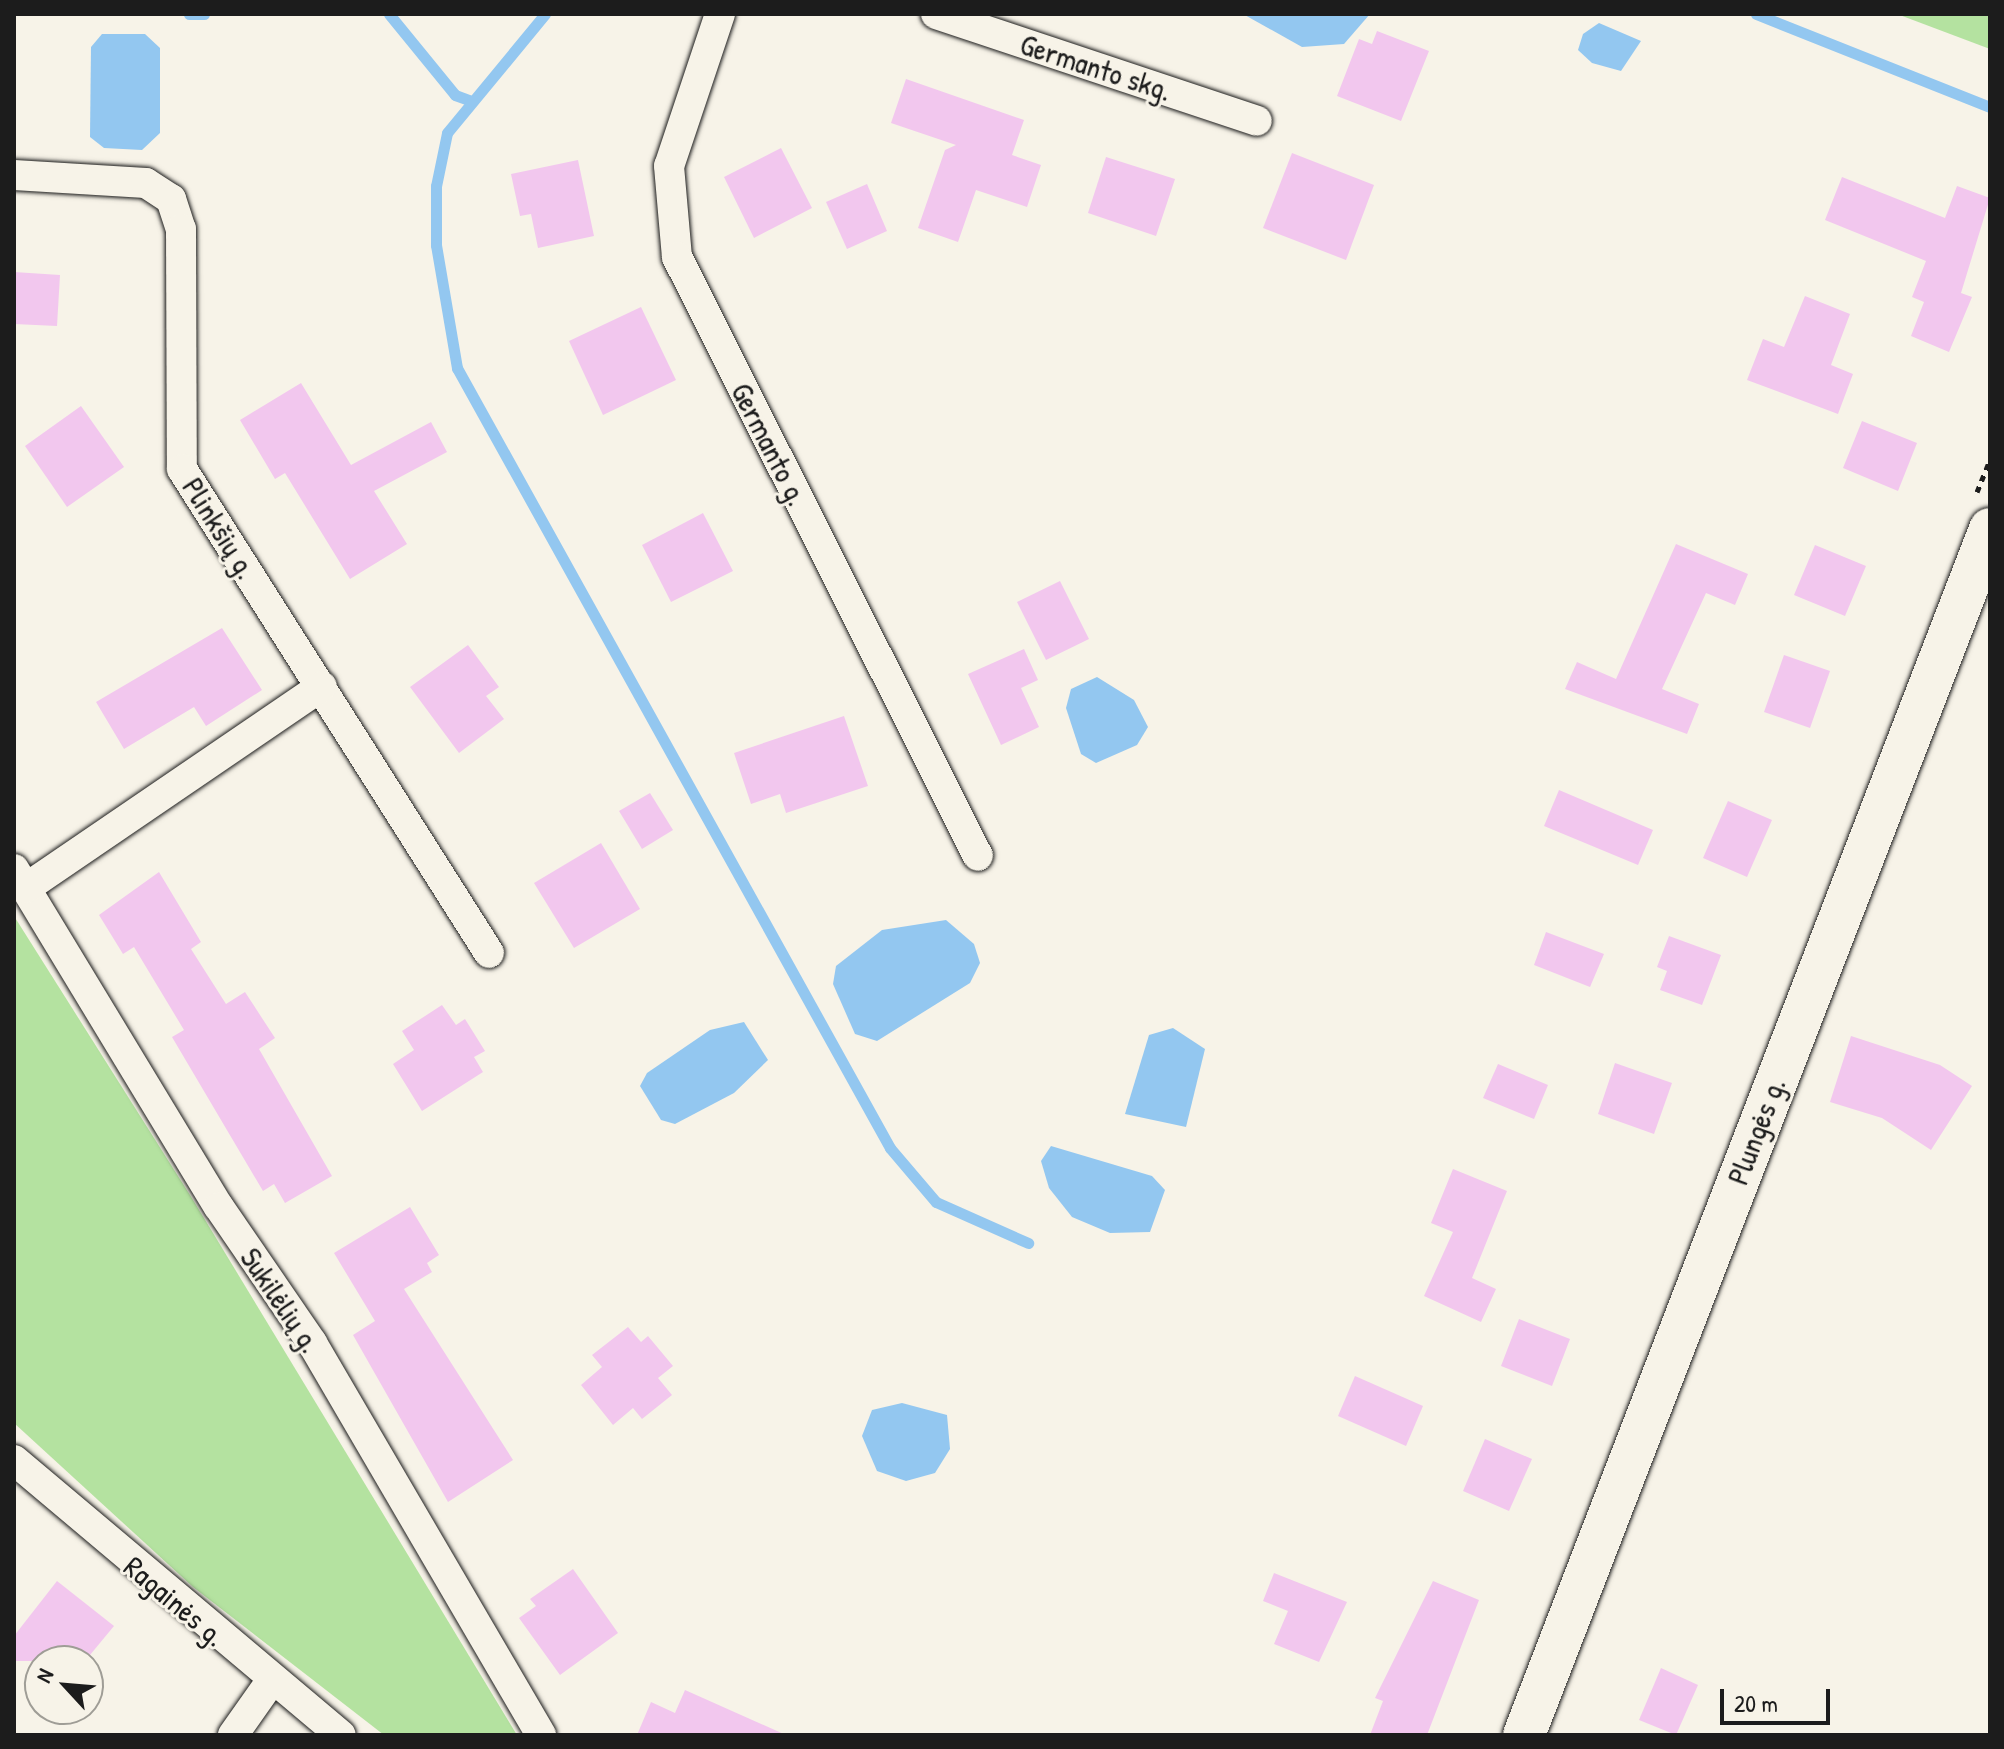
<!DOCTYPE html>
<meta charset="utf-8">
<style>
body{margin:0}
#map{position:relative;width:2004px;height:1749px;overflow:hidden;background:#f7f3e8;font-family:"Patrick Hand",sans-serif}
div>[style]{position:absolute}
.green>*{inset:0;background:#b4e2a0}
.water>*{inset:0;background:#93c7f0}
.stream>*{height:11px;margin:-5.5px;padding:0 5.5px;transform-origin:5.5px;border-radius:5.5px;background:#93c7f0}
.building>*{inset:0;background:#f2c7ee}
.path>*{height:5px;margin-top:-2.5px;transform-origin:0;background:repeating-linear-gradient(90deg,#1c1c1c 0 6px,transparent 0 12px)}
.roads{filter:drop-shadow(0 0 2px #1c1c1c) drop-shadow(0 0 2px #1c1c1c)}
.street>*{height:30px;margin:-15px;padding:0 15px;transform-origin:15px;border-radius:15px;background:#f7f3e8}
.secondary>*{height:42px;margin:-21px;padding:0 21px;transform-origin:21px;border-radius:21px;background:#f7f3e8}
span{translate:-50% -50%;white-space:nowrap;text-align:center;line-height:1.15;-webkit-text-stroke:6px #f7f3e8;paint-order:stroke}
.street-label{font-size:30px;color:#1c1c1c}
.frame{position:absolute;inset:0;border:16px solid #1c1c1c;pointer-events:none}
.north{position:absolute;left:24px;top:1645px;width:80px;height:80px;box-sizing:border-box;background:#f7f3e8;border:2px solid #9f9d96;border-radius:50%;rotate:296deg;font-size:22px;font-weight:700;line-height:32px;text-align:center;color:#1c1c1c}
.north::after{content:'';display:block;margin:auto;width:28px;height:36px;background:#1c1c1c;clip-path:polygon(50% 0,100% 100%,50% 72%,0 100%)}
.scale{position:absolute;left:1720px;top:1689px;width:110px;height:36px;box-sizing:border-box;border:4px solid #1c1c1c;border-top:0;padding-left:10px;font-size:24px;line-height:28px;white-space:nowrap;color:#1c1c1c;-webkit-text-stroke:6px #f7f3e8;paint-order:stroke}
</style>
<div id="map">
<div class="green">
<i style="clip-path:polygon(1897px 14px,1990px 14px,1990px 49px)"></i>
<i style="clip-path:polygon(14px 916px,190px 1195px,517px 1735px,384px 1735px,193px 1587px,14px 1423px)"></i>
</div>
<div class="water">
<i style="clip-path:polygon(1243px 14px,1370px 14px,1344px 44px,1302px 47px)"></i>
<i style="clip-path:polygon(1599px 23px,1641px 41px,1621px 71px,1592px 63px,1578px 50px,1583px 34px)"></i>
<i style="clip-path:polygon(102px 34px,145px 34px,160px 48px,160px 133px,142px 150px,104px 148px,90px 137px,91px 47px)"></i>
<i style="clip-path:polygon(1097px 677px,1134px 700px,1148px 727px,1137px 745px,1096px 763px,1081px 754px,1066px 708px,1071px 689px)"></i>
<i style="clip-path:polygon(946px 920px,974px 944px,980px 963px,970px 983px,877px 1041px,855px 1034px,833px 984px,836px 966px,882px 930px)"></i>
<i style="clip-path:polygon(744px 1022px,768px 1060px,734px 1093px,675px 1124px,661px 1120px,640px 1086px,647px 1073px,710px 1030px)"></i>
<i style="clip-path:polygon(1173px 1028px,1205px 1049px,1186px 1127px,1125px 1114px,1149px 1035px)"></i>
<i style="clip-path:polygon(1051px 1146px,1152px 1176px,1165px 1190px,1150px 1232px,1110px 1233px,1072px 1217px,1049px 1188px,1041px 1161px)"></i>
<i style="clip-path:polygon(902px 1403px,947px 1415px,950px 1449px,935px 1473px,906px 1481px,877px 1471px,862px 1436px,872px 1410px)"></i>
</div>
<div class="stream">
<i style="left:189px;top:14px;width:15px"></i>
<i style="left:389px;top:14px;width:104px;rotate:50.8deg"></i>
<i style="left:455px;top:95px;width:15px;rotate:20deg"></i>
<i style="left:545px;top:14px;width:154px;rotate:129.5deg"></i>
<i style="left:447px;top:133px;width:54px;rotate:101.7deg"></i>
<i style="left:436px;top:186px;width:59px;rotate:90deg"></i>
<i style="left:436px;top:245px;width:125px;rotate:80.3deg"></i>
<i style="left:457px;top:368px;width:892px;rotate:60.96deg"></i>
<i style="left:890px;top:1148px;width:71px;rotate:49.6deg"></i>
<i style="left:936px;top:1202px;width:101px;rotate:24deg"></i>
<i style="left:1756px;top:14px;width:252px;rotate:21.7deg"></i>
</div>
<div class="building">
<i style="clip-path:polygon(1377px 31px,1429px 51px,1401px 121px,1337px 96px,1359px 39px,1372px 44px)"></i>
<i style="clip-path:polygon(906px 79px,1024px 120px,1012px 155px,1041px 165px,1027px 207px,976px 190px,958px 242px,918px 228px,945px 150px,956px 145px,891px 123px)"></i>
<i style="clip-path:polygon(781px 148px,812px 208px,754px 238px,724px 177px)"></i>
<i style="clip-path:polygon(1292px 153px,1374px 185px,1346px 260px,1263px 228px)"></i>
<i style="clip-path:polygon(1106px 157px,1175px 179px,1156px 236px,1088px 213px)"></i>
<i style="clip-path:polygon(578px 160px,594px 236px,538px 248px,531px 214px,520px 216px,511px 174px)"></i>
<i style="clip-path:polygon(1842px 177px,1945px 218px,1957px 186px,1990px 198px,1961px 293px,1972px 297px,1949px 352px,1911px 336px,1924px 302px,1912px 297px,1926px 261px,1825px 220px)"></i>
<i style="clip-path:polygon(867px 184px,887px 231px,847px 249px,826px 202px)"></i>
<i style="clip-path:polygon(14px 272px,60px 275px,57px 326px,14px 324px)"></i>
<i style="clip-path:polygon(1805px 296px,1850px 314px,1831px 365px,1853px 374px,1838px 414px,1747px 380px,1763px 339px,1784px 347px)"></i>
<i style="clip-path:polygon(641px 307px,676px 380px,603px 415px,569px 341px)"></i>
<i style="clip-path:polygon(301px 383px,351px 465px,431px 422px,447px 452px,374px 491px,407px 544px,350px 579px,285px 473px,275px 479px,240px 420px)"></i>
<i style="clip-path:polygon(81px 406px,124px 467px,67px 507px,25px 446px)"></i>
<i style="clip-path:polygon(1862px 421px,1917px 443px,1898px 491px,1843px 468px)"></i>
<i style="clip-path:polygon(703px 513px,733px 571px,671px 602px,642px 545px)"></i>
<i style="clip-path:polygon(1676px 544px,1748px 574px,1735px 605px,1706px 593px,1662px 689px,1699px 704px,1687px 734px,1565px 689px,1577px 662px,1616px 679px)"></i>
<i style="clip-path:polygon(1815px 545px,1866px 566px,1845px 616px,1794px 595px)"></i>
<i style="clip-path:polygon(1060px 581px,1089px 639px,1046px 660px,1017px 602px)"></i>
<i style="clip-path:polygon(222px 628px,262px 690px,206px 726px,194px 707px,124px 749px,96px 702px)"></i>
<i style="clip-path:polygon(468px 645px,499px 687px,486px 696px,504px 719px,459px 753px,410px 687px)"></i>
<i style="clip-path:polygon(1024px 649px,1038px 680px,1021px 688px,1039px 727px,1001px 745px,968px 674px)"></i>
<i style="clip-path:polygon(1784px 655px,1830px 671px,1810px 728px,1764px 712px)"></i>
<i style="clip-path:polygon(844px 716px,868px 786px,786px 813px,780px 794px,751px 804px,734px 753px)"></i>
<i style="clip-path:polygon(1559px 790px,1653px 830px,1638px 865px,1544px 826px)"></i>
<i style="clip-path:polygon(650px 793px,673px 830px,642px 849px,619px 811px)"></i>
<i style="clip-path:polygon(1728px 801px,1772px 820px,1747px 877px,1703px 858px)"></i>
<i style="clip-path:polygon(601px 843px,640px 909px,574px 948px,534px 883px)"></i>
<i style="clip-path:polygon(159px 872px,201px 942px,191px 949px,226px 1004px,245px 992px,275px 1038px,259px 1049px,332px 1176px,285px 1203px,274px 1184px,263px 1191px,172px 1037px,184px 1030px,134px 947px,123px 954px,99px 915px)"></i>
<i style="clip-path:polygon(1546px 932px,1604px 954px,1590px 987px,1534px 965px)"></i>
<i style="clip-path:polygon(1669px 936px,1721px 955px,1702px 1005px,1660px 990px,1667px 971px,1657px 967px)"></i>
<i style="clip-path:polygon(442px 1005px,456px 1025px,465px 1019px,485px 1051px,474px 1057px,483px 1072px,422px 1111px,393px 1064px,414px 1050px,402px 1031px)"></i>
<i style="clip-path:polygon(1851px 1036px,1940px 1065px,1972px 1086px,1931px 1150px,1882px 1118px,1830px 1102px)"></i>
<i style="clip-path:polygon(1615px 1063px,1672px 1083px,1654px 1134px,1598px 1114px)"></i>
<i style="clip-path:polygon(1498px 1064px,1548px 1085px,1534px 1119px,1483px 1098px)"></i>
<i style="clip-path:polygon(1453px 1169px,1507px 1191px,1472px 1278px,1496px 1289px,1481px 1322px,1424px 1296px,1453px 1232px,1431px 1223px)"></i>
<i style="clip-path:polygon(410px 1207px,439px 1255px,427px 1263px,432px 1272px,404px 1289px,513px 1460px,448px 1502px,353px 1335px,375px 1321px,334px 1253px)"></i>
<i style="clip-path:polygon(1519px 1319px,1570px 1339px,1552px 1386px,1501px 1366px)"></i>
<i style="clip-path:polygon(628px 1327px,641px 1342px,648px 1336px,673px 1366px,658px 1378px,672px 1395px,642px 1419px,633px 1408px,613px 1425px,581px 1385px,602px 1367px,592px 1355px)"></i>
<i style="clip-path:polygon(1355px 1376px,1423px 1406px,1406px 1446px,1338px 1416px)"></i>
<i style="clip-path:polygon(1485px 1439px,1532px 1459px,1509px 1511px,1463px 1491px)"></i>
<i style="clip-path:polygon(573px 1569px,618px 1633px,560px 1675px,519px 1618px,536px 1606px,530px 1599px)"></i>
<i style="clip-path:polygon(1274px 1573px,1347px 1602px,1319px 1662px,1274px 1644px,1288px 1611px,1263px 1601px)"></i>
<i style="clip-path:polygon(57px 1581px,114px 1626px,85px 1661px,14px 1661px,14px 1636px)"></i>
<i style="clip-path:polygon(1433px 1581px,1479px 1600px,1427px 1735px,1370px 1735px,1383px 1701px,1375px 1698px)"></i>
<i style="clip-path:polygon(1661px 1668px,1698px 1685px,1676px 1735px,1639px 1720px)"></i>
<i style="clip-path:polygon(685px 1690px,786px 1735px,637px 1735px,651px 1702px,675px 1713px)"></i>
</div>
<div class="path">
<i style="left:1977px;top:492px;width:35px;rotate:-68deg"></i>
</div>
<div class="roads">
<div class="street">
<i style="left:720px;top:14px;width:160px;rotate:108.5deg"></i>
<i style="left:669px;top:166px;width:91px;rotate:85deg"></i>
<i style="left:677px;top:257px;width:670px;rotate:63.32deg"></i>
<i style="left:936px;top:14px;width:338px;rotate:18.4deg"></i>
<i style="left:14px;top:175px;width:132px;rotate:3.5deg"></i>
<i style="left:146px;top:183px;width:30px;rotate:33deg"></i>
<i style="left:171px;top:199px;width:32px;rotate:72deg"></i>
<i style="left:181px;top:229px;width:240px;rotate:89.8deg"></i>
<i style="left:182px;top:469px;width:573px;rotate:57.61deg"></i>
<i style="left:14px;top:869px;width:395px;rotate:58.8deg"></i>
<i style="left:219px;top:1207px;width:165px;rotate:55.6deg"></i>
<i style="left:312px;top:1343px;width:454px;rotate:59.7deg"></i>
<i style="left:26px;top:888px;width:358px;rotate:-34.3deg"></i>
<i style="left:14px;top:1460px;width:427px;rotate:40.1deg"></i>
<i style="left:233px;top:1735px;width:66px;rotate:-54.9deg"></i>
</div>
<div class="secondary">
<i style="left:1524px;top:1735px;width:1293px;rotate:-68.87deg"></i>
</div>
</div>
<div class="street-label">
<span style="left:1096px;top:67px;rotate:18deg">Germanto skg.</span>
<span style="left:770px;top:444px;rotate:63deg">Germanto g.</span>
<span style="left:220px;top:528px;rotate:58deg">Plinkšių g.</span>
<span style="left:1756px;top:1131px;rotate:-69deg">Plungės g.</span>
<span style="left:281px;top:1300px;rotate:56deg">Sukilėlių g.</span>
<span style="left:175px;top:1601px;rotate:40deg">Ragainės g.</span>
</div>
<div class="frame"></div>
<div class="north">N</div>
<div class="scale">20 m</div>
</div>
